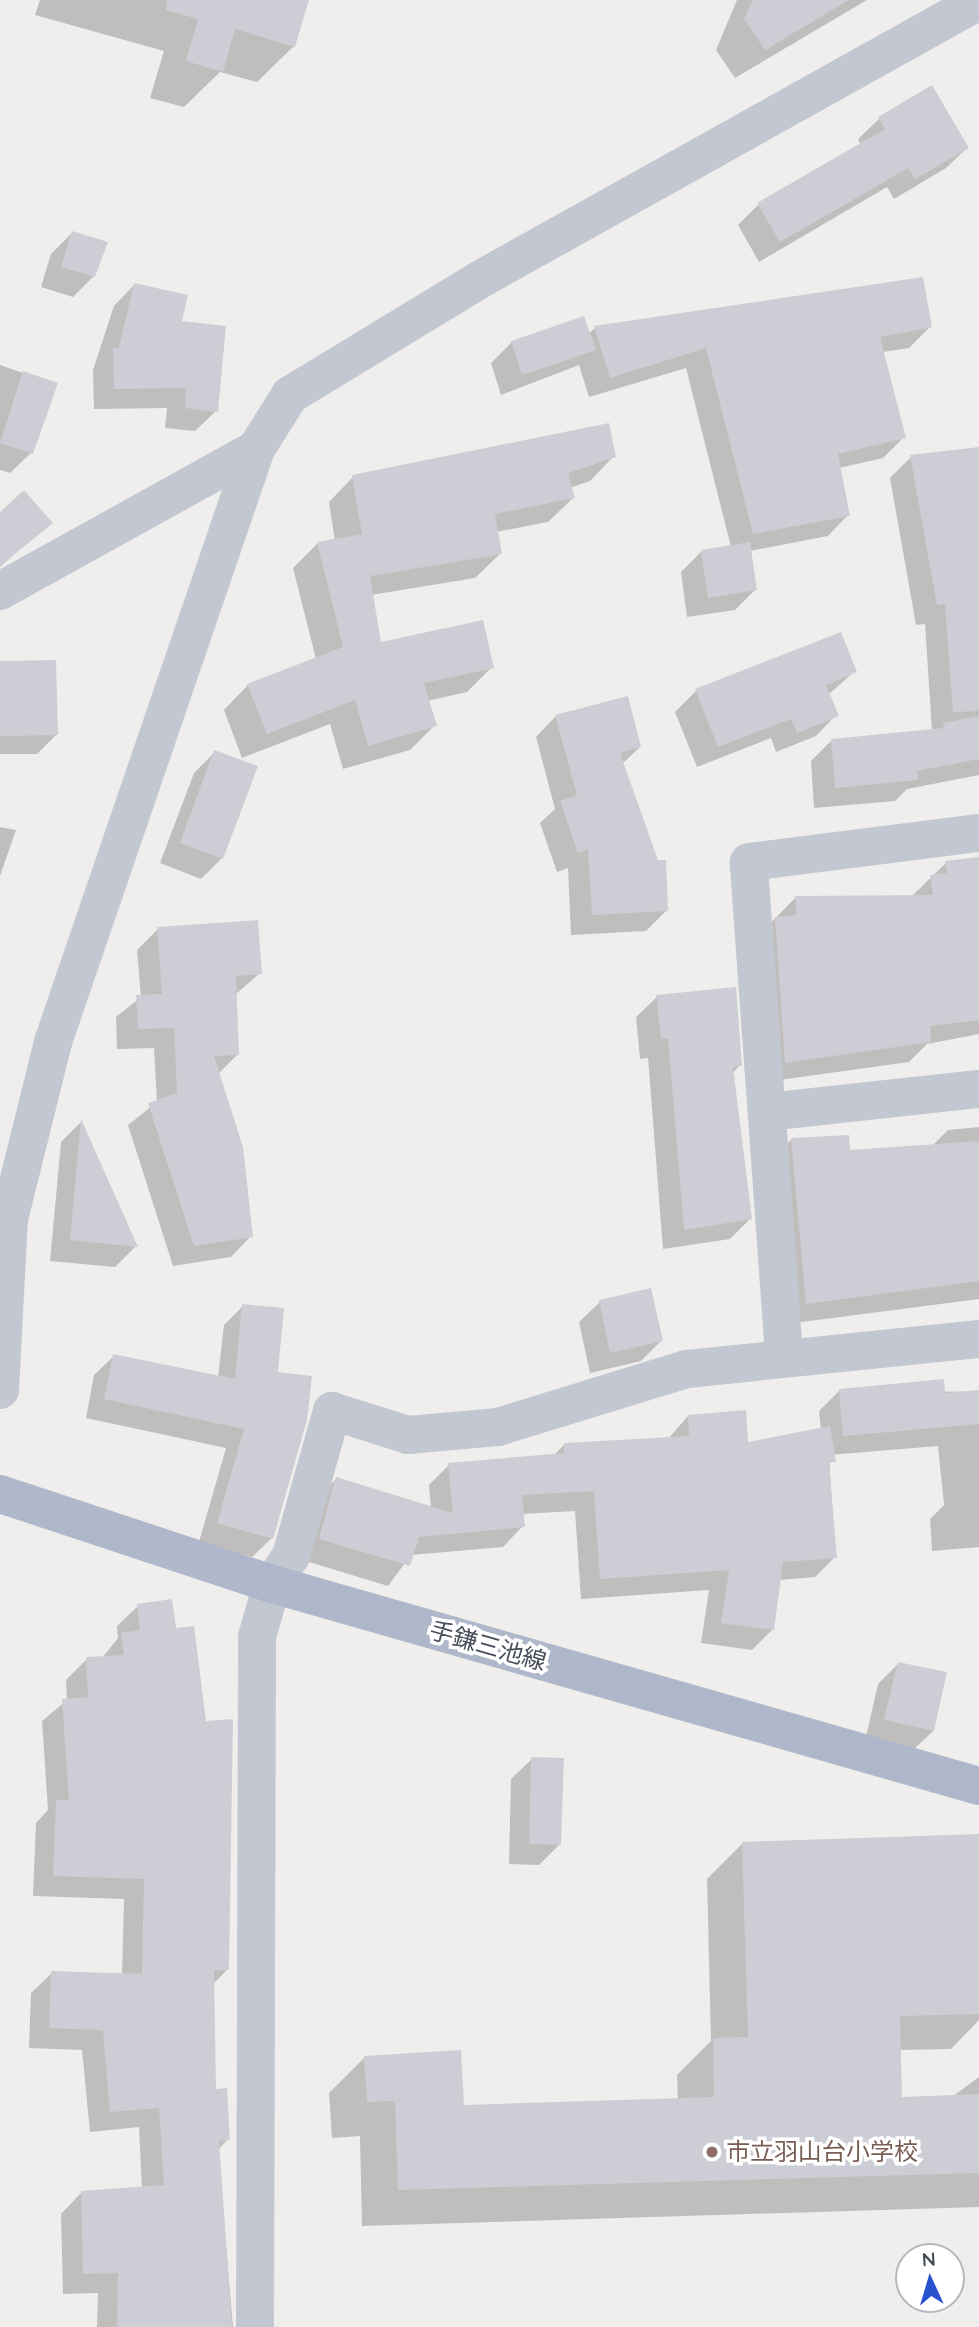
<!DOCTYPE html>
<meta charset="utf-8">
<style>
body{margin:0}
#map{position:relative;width:979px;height:2327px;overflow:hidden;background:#f0eeed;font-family:Quicksand,"Noto Sans JP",sans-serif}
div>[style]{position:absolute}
.shadow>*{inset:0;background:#0003}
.building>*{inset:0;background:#cdced5}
.minor>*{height:38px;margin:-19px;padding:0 19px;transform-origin:19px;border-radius:19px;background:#c2c7d1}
.major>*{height:38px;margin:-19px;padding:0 19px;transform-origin:19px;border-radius:19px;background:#afb8ca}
.dots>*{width:19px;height:19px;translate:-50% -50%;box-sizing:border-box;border:4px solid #fff;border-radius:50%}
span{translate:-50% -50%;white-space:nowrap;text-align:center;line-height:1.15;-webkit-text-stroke:7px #fff;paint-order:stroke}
.street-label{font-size:24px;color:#474d59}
.education-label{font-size:24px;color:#785e54}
.left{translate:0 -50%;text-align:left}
.north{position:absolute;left:895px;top:2243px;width:70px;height:70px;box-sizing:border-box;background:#fff;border:2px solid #b5b8bd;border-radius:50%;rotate:356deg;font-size:19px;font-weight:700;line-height:28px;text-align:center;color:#474d59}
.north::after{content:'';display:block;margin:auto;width:24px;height:32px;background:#2952ce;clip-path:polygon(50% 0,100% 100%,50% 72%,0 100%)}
</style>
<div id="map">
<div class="shadow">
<i style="clip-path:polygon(40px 0,307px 0,294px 46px,257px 82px,220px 72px,184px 107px,150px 98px,164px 51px,35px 15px)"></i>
<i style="clip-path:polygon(737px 0,867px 0,735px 78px,716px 50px)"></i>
<i style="clip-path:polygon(931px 88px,967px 148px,946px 168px,894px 199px,887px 187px,759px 262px,738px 225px,758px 205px,861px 145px,858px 139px,879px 119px)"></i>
<i style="clip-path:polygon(72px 233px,94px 276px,73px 297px,41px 287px,51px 254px)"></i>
<i style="clip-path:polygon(134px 285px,180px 323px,216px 411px,195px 431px,165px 428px,167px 408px,94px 409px,93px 370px,114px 306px)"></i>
<i style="clip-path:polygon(930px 327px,909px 348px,883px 352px,904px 437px,883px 458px,839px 468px,848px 515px,828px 536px,750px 551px,756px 589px,735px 610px,687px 617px,681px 572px,702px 551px,731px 547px,686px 368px,589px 397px,579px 365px,501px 395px,491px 363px,512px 342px,588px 334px,595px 328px)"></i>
<i style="clip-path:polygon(0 365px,55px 384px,31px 453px,10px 473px,0 470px)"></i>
<i style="clip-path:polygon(979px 449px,979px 775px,907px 789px,895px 801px,814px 808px,811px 761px,831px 741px,932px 731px,925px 624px,916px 625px,890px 478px,911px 457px)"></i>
<i style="clip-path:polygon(614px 456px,590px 481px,570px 488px,573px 498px,548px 522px,496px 532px,500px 554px,475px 578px,371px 595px,380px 644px,492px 667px,467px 692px,427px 701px,435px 725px,410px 750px,343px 769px,330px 724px,242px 758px,224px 710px,248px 685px,316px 659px,293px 568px,318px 543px,335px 541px,329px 502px,353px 477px)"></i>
<i style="clip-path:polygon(0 515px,51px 522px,0 567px)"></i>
<i style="clip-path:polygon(0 663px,56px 735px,37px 754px,0 754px)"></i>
<i style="clip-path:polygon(855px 671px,828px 695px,836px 715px,816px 736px,776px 752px,771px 738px,697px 767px,675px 712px,696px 691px)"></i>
<i style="clip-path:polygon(556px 716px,640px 747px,622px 764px,667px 910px,646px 931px,571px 935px,568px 868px,557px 872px,540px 823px,555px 809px,536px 737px)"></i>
<i style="clip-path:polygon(215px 752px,222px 858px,201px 879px,160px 863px,194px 773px)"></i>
<i style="clip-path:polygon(0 827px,16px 830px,0 876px)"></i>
<i style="clip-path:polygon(979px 858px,979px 1034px,927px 1044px,909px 1062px,765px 1082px,755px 939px,796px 897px,911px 897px,946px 863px)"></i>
<i style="clip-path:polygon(158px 929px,260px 973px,235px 995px,237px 1055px,218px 1074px,251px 1236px,231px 1257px,173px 1266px,128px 1125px,157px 1102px,154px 1048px,117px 1049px,116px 1017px,141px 997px,137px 950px)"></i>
<i style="clip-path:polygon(657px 997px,740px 1065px,732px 1074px,751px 1218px,730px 1239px,663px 1249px,648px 1058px,640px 1059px,636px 1017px)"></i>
<i style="clip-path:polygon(81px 1122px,135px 1247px,115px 1267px,50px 1261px,61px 1142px)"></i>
<i style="clip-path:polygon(979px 1127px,979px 1299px,786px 1324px,771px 1161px,791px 1140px,848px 1152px,932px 1146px,948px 1130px)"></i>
<i style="clip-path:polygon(600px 1302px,661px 1341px,641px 1361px,590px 1373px,579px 1322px)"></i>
<i style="clip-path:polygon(243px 1306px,276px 1373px,272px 1538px,252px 1557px,199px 1542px,226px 1448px,86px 1418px,94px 1375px,114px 1356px,218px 1377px,224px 1325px)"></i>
<i style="clip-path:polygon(840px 1390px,979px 1392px,979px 1547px,932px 1551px,930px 1519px,944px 1505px,938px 1446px,829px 1455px,835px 1557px,815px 1577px,779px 1580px,772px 1630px,752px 1650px,701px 1643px,709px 1590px,581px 1599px,575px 1511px,522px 1514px,523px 1526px,503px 1547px,411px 1555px,388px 1586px,299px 1559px,316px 1500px,336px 1479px,431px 1508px,429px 1485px,449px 1465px,553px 1456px,565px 1444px,668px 1439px,688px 1416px,747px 1444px,821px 1430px,819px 1411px)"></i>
<i style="clip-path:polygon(138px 1606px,227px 1970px,213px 1984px,214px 2090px,228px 2139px,218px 2150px,233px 2327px,97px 2327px,98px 2293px,63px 2294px,61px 2214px,81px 2193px,142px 2189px,139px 2127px,90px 2132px,82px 2050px,29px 2048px,31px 1993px,52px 1973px,122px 1975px,124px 1899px,33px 1896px,36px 1823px,48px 1810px,42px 1721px,67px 1700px,66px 1680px,87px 1659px,102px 1658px,118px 1638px,117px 1626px)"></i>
<i style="clip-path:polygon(899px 1663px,933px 1731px,912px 1751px,865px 1741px,878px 1684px)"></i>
<i style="clip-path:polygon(532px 1759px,560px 1844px,539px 1865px,509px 1864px,511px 1779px)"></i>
<i style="clip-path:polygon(979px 1836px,979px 2020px,951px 2049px,899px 2050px,901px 2099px,952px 2097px,979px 2077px,979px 2207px,362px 2226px,360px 2136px,332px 2138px,329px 2093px,365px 2057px,462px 2106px,678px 2100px,677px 2075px,711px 2041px,707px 1879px,743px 1843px)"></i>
</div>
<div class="building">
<i style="clip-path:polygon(167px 0,309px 0,295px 47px,235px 29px,223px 72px,186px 61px,198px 19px,166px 10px)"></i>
<i style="clip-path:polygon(753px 0,849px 0,765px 50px,744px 19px)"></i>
<i style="clip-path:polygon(932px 85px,969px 148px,915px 179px,908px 168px,780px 242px,757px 203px,885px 129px,878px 117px)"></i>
<i style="clip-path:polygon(72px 231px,108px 242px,95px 277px,61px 267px)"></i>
<i style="clip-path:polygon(923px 277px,932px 327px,880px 337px,906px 438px,838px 454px,850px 516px,753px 534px,706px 348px,610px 378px,594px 326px)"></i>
<i style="clip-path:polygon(134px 283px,188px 295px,182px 321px,226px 326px,218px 412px,185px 408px,186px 388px,114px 389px,113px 348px,119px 348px)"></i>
<i style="clip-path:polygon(584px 316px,596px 350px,522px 375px,511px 341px)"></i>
<i style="clip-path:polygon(23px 371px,58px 383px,33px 454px,0 443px)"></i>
<i style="clip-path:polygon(609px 423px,616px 457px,568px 473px,575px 498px,495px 514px,502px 554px,370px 576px,381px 642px,483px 620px,494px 668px,424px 683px,437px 726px,368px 746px,355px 700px,267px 734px,247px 684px,343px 647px,317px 542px,362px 534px,352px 475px)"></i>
<i style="clip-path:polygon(979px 447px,979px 711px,953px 712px,945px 604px,937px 605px,910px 455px)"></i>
<i style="clip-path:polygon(24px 490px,53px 523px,0 566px,0 512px)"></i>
<i style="clip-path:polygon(750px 542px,757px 590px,708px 598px,701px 550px)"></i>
<i style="clip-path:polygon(841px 632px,857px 672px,826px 685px,839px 716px,797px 733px,791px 719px,718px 747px,695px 689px)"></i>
<i style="clip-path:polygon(56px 660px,58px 735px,0 736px,0 661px)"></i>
<i style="clip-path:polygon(628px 696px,641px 747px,620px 753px,658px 860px,666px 860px,668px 911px,592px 915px,588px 849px,578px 853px,560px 801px,577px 795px,555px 715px)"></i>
<i style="clip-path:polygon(979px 716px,979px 759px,917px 771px,918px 780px,835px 788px,831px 739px,944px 728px,943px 723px)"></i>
<i style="clip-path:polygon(214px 750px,258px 766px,223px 859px,180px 843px)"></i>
<i style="clip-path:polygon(979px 857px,979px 1020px,930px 1026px,931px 1042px,785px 1063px,775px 917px,797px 915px,795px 896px,933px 895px,930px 875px,947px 873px,945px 861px)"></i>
<i style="clip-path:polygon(258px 920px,262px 974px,236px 976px,239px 1055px,214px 1056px,243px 1147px,253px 1237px,194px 1246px,148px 1103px,177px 1093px,174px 1028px,138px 1029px,136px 995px,162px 994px,157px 927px)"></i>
<i style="clip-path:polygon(736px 987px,742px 1066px,733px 1067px,752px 1219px,684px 1230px,668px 1039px,661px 1039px,656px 995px)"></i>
<i style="clip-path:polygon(81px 1119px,138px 1247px,70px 1240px)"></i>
<i style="clip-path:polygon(849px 1135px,850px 1150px,979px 1141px,979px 1281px,806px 1304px,791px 1138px)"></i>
<i style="clip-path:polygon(651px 1288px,663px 1341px,610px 1353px,599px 1300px)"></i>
<i style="clip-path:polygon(242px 1304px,284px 1308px,278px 1372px,312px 1376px,307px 1420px,273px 1539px,217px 1523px,244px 1429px,104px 1399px,113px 1354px,235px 1379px)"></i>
<i style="clip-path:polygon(944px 1379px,945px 1393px,979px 1390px,979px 1424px,843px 1436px,839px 1389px)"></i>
<i style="clip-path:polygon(746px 1410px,748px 1442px,830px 1426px,836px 1462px,829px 1463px,837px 1558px,783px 1562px,774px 1630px,721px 1623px,729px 1570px,600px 1579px,594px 1491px,522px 1495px,525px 1527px,419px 1537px,410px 1566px,319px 1539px,336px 1477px,453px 1513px,448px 1463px,564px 1453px,564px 1443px,689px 1436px,688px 1415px)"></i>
<i style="clip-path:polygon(172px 1599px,176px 1628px,194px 1626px,206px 1721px,233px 1719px,229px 1970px,214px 1970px,216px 2089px,227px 2088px,230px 2140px,219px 2141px,232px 2327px,117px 2327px,118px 2273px,83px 2274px,81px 2191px,164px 2185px,159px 2108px,110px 2112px,103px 2030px,49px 2028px,51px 1971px,142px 1974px,144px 1879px,53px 1876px,56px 1800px,69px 1800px,62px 1699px,88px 1697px,86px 1657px,124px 1655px,121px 1633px,140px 1630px,137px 1604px)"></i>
<i style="clip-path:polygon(898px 1662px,947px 1672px,934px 1731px,884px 1720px)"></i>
<i style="clip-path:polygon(531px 1757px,564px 1758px,561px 1845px,529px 1844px)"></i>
<i style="clip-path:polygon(979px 1834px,979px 2014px,900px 2016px,902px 2097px,979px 2094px,979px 2173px,398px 2190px,395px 2101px,367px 2102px,364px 2056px,461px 2050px,464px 2105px,714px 2097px,713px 2038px,748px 2037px,742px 1842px)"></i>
</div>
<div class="minor">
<i style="left:0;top:591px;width:293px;rotate:-29deg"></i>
<i style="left:767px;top:1112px;width:213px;rotate:-6.2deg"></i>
<i style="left:784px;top:1355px;width:494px;rotate:-94.1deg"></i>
<i style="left:749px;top:862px;width:232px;rotate:-7.2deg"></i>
<i style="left:0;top:1390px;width:171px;rotate:-87deg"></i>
<i style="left:9px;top:1219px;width:182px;rotate:-76deg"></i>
<i style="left:53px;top:1042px;width:627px;rotate:-71.1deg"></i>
<i style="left:256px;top:449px;width:64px;rotate:-57.8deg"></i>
<i style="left:290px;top:395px;width:221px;rotate:-31.3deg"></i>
<i style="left:479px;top:280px;width:573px;rotate:-29.16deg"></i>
<i style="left:255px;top:2327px;width:690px;rotate:-89.83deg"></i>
<i style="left:257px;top:1637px;width:55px;rotate:-74.2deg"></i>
<i style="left:272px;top:1584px;width:34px;rotate:-56deg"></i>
<i style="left:291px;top:1556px;width:151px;rotate:-74.2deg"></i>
<i style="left:332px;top:1411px;width:80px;rotate:17.5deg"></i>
<i style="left:408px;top:1435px;width:90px;rotate:-5.1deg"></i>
<i style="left:498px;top:1427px;width:198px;rotate:-17.1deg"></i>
<i style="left:687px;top:1369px;width:294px;rotate:-5.9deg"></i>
</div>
<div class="major">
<i style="left:0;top:1494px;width:287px;rotate:18.3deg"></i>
<i style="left:272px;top:1584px;width:735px;rotate:15.95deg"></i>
</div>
<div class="dots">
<i style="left:712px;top:2152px;background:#8d6e63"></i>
</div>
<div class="street-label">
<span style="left:488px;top:1646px;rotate:16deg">手鎌三池線</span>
</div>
<div class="education-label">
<span class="left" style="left:726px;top:2152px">市立羽山台小学校</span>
</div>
<div class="north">N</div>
</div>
